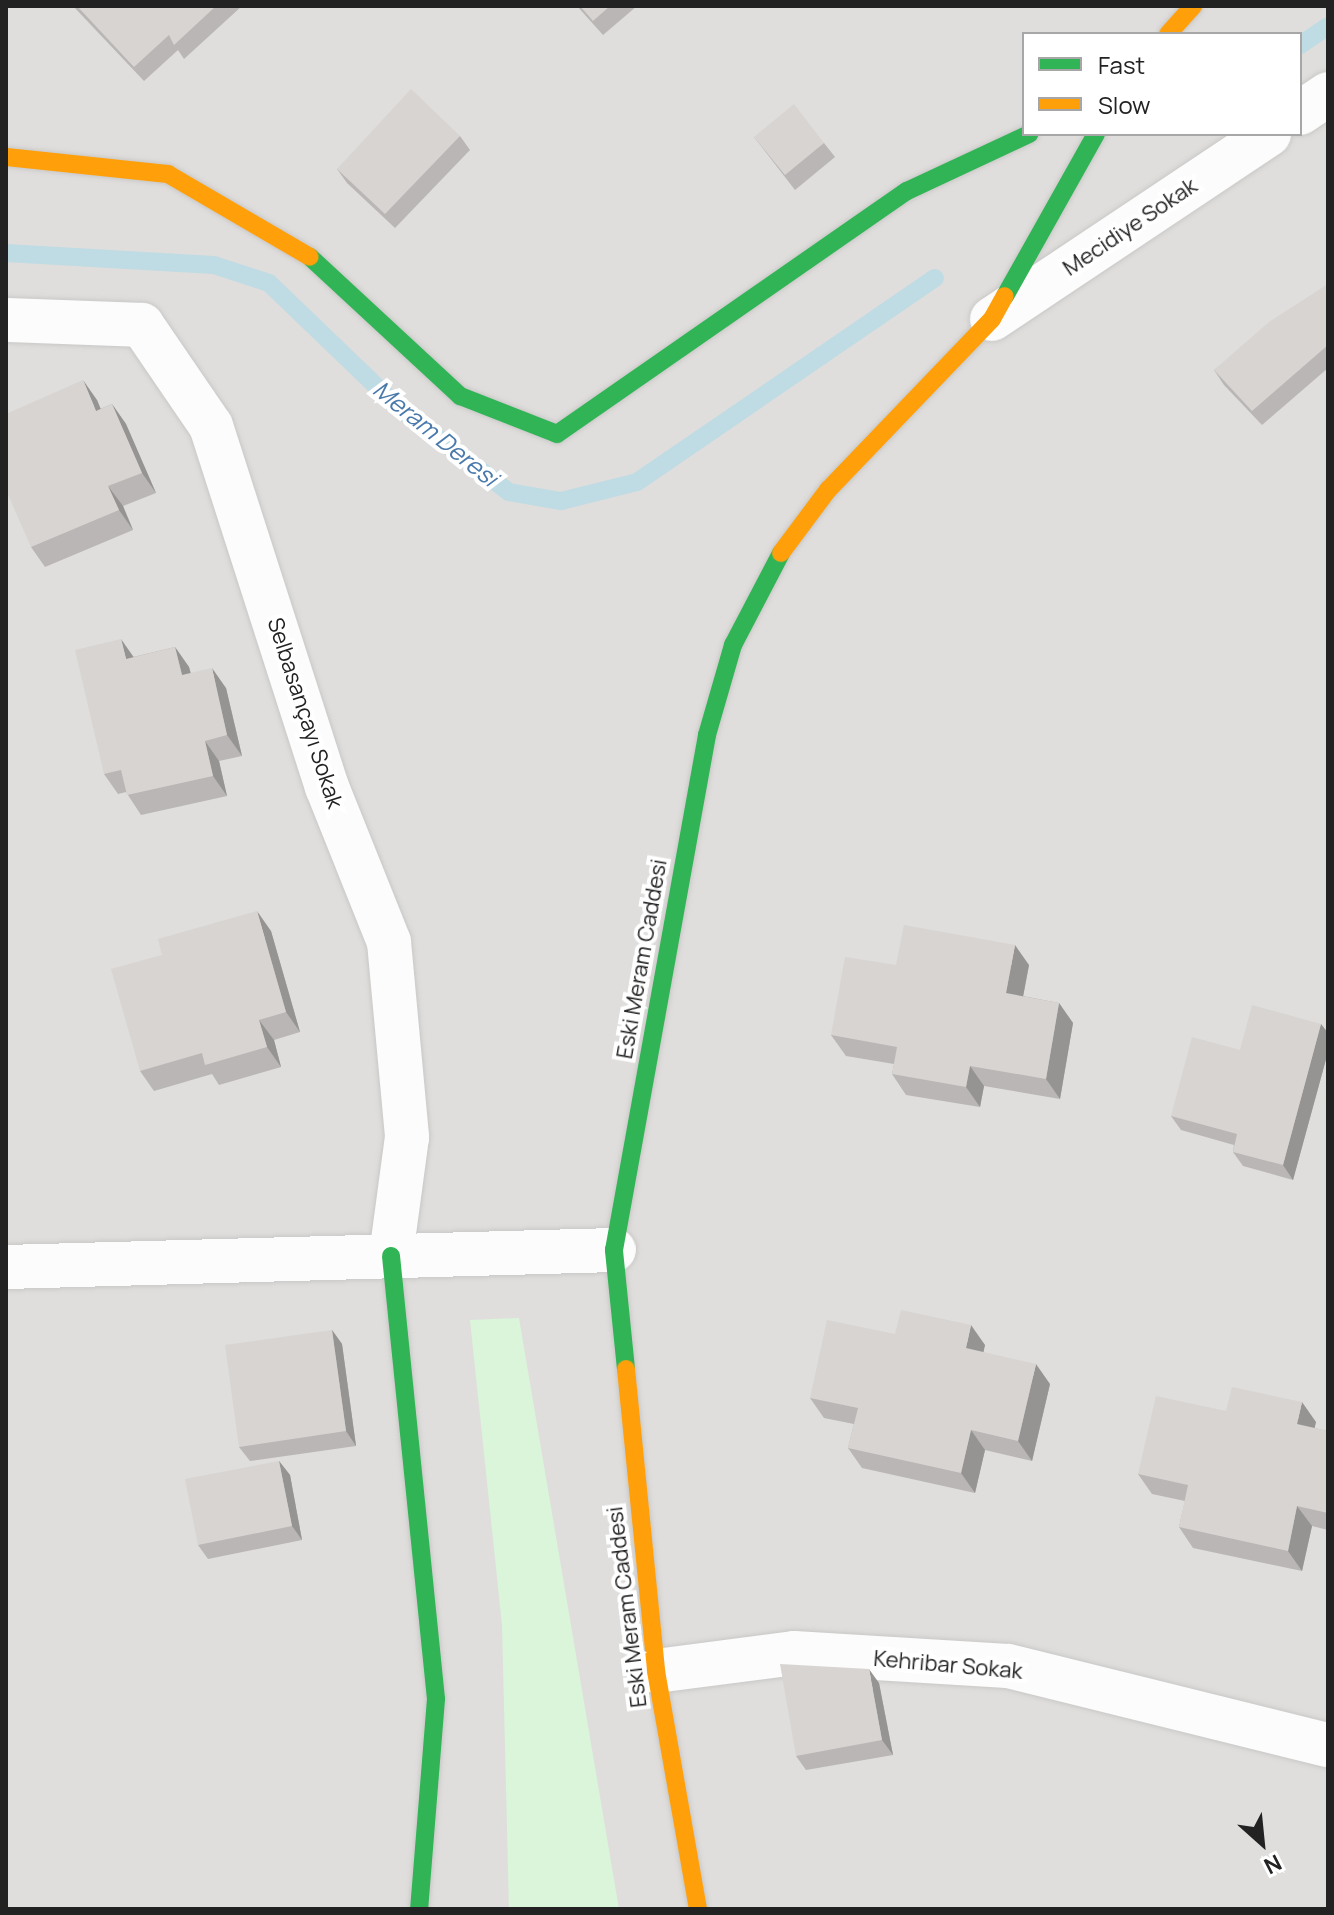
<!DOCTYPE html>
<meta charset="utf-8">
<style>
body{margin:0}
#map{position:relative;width:1334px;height:1915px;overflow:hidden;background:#f0eeeb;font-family:Manrope,sans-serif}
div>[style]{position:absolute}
.residential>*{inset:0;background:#dfdedc}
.park>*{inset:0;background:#daf5da}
.stream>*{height:18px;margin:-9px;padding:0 9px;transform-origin:9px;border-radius:9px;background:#bfdbe3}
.roads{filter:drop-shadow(0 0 2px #c9c8c7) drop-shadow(0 0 2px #c9c8c7)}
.street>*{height:44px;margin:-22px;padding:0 22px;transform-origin:22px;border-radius:22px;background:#fdfcfc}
.fast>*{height:18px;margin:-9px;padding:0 9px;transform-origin:9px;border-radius:9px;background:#30b455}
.slow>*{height:18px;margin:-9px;padding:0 9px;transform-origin:9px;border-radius:9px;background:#ff9f0a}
.wall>*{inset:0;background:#b9b6b5}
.shaded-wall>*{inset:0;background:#969493}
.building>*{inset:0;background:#d7d4d2}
span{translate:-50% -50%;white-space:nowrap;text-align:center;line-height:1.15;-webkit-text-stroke:8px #fff;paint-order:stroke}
.street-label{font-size:22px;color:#222}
.water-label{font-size:24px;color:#4a7aab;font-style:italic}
.frame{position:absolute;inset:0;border:8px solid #222;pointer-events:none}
.legend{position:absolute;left:1022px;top:32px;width:280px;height:104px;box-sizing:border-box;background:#fff;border:2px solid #a7a7a7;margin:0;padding:10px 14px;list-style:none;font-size:24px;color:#222}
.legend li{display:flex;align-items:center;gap:16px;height:40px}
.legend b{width:40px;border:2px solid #a7a7a7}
.north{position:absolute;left:1222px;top:1803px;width:80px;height:80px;-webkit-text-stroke:6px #fff;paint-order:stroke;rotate:153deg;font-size:22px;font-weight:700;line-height:32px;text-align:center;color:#222}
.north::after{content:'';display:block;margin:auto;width:28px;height:36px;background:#222;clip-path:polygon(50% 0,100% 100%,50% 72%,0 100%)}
</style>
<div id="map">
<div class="residential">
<i style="clip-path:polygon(evenodd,6px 6px,1328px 6px,1328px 1909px,6px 1909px,6px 6px,1024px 34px,1300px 34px,1300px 134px,1024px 134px,1024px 34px)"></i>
</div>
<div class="park">
<i style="clip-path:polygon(519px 1318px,619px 1909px,509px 1909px,502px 1625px,470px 1320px)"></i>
</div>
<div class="stream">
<i style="left:1300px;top:45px;width:34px;rotate:-34deg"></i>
<i style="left:6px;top:253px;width:208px;rotate:3.3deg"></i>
<i style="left:214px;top:265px;width:58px;rotate:18.1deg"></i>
<i style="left:269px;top:283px;width:180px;rotate:43.9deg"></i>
<i style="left:399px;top:408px;width:138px;rotate:37.4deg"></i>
<i style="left:509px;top:492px;width:53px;rotate:9.8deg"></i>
<i style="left:561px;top:501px;width:78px;rotate:-14deg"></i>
<i style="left:637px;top:482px;width:361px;rotate:-34.4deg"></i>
</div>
<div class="roads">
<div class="street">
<i style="left:1300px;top:113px;width:34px;rotate:-34deg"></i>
<i style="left:992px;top:319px;width:333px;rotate:-33.7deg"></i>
<i style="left:6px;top:320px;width:136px;rotate:2.1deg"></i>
<i style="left:142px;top:325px;width:122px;rotate:55.7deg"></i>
<i style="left:211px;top:426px;width:379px;rotate:72.2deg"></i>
<i style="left:327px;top:787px;width:167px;rotate:68.2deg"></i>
<i style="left:389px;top:942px;width:196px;rotate:84.7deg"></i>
<i style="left:407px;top:1137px;width:120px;rotate:97.7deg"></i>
<i style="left:6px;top:1267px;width:608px;rotate:-1.6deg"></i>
<i style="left:656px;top:1671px;width:139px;rotate:-7.4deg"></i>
<i style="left:794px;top:1653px;width:214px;rotate:3.5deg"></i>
<i style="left:1008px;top:1666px;width:330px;rotate:13.9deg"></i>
</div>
<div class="fast">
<i style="left:310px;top:257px;width:205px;rotate:42.8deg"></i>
<i style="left:460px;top:396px;width:104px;rotate:21.4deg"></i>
<i style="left:557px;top:434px;width:426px;rotate:-34.8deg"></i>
<i style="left:907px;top:191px;width:135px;rotate:-25deg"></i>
<i style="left:1005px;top:296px;width:186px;rotate:-60.7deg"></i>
<i style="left:391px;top:1256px;width:445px;rotate:84.2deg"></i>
<i style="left:436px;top:1699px;width:211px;rotate:94.6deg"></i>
<i style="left:626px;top:1369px;width:120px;rotate:-95.8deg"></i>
<i style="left:614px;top:1250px;width:523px;rotate:-79.76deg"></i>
<i style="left:707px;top:735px;width:94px;rotate:-73.9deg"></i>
<i style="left:733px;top:645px;width:104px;rotate:-62.4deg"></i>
</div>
<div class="slow">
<i style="left:1168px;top:34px;width:38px;rotate:-48deg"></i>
<i style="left:6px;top:157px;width:163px;rotate:6deg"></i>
<i style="left:168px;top:174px;width:164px;rotate:30.3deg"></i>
<i style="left:781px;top:553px;width:79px;rotate:-53.3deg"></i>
<i style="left:828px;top:490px;width:237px;rotate:-46.2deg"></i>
<i style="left:992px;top:319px;width:26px;rotate:-61deg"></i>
<i style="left:626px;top:1369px;width:303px;rotate:84.3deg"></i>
<i style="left:656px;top:1671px;width:242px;rotate:80deg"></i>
</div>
</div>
<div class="wall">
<i style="clip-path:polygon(73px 6px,242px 6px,184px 59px,178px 50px,144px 81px)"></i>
<i style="clip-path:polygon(577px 6px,637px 6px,603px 35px)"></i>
<i style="clip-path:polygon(460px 136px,470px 150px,395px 228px,347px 183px,337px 169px)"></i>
<i style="clip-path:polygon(754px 137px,824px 143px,835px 157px,795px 190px)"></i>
<i style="clip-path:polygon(1328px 284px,1328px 368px,1262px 425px,1224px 385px,1214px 370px)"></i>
<i style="clip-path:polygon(97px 400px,100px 409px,112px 404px,126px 424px,156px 493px,123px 506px,133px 530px,45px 567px,31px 547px)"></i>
<i style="clip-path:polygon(175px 647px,189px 667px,191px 673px,226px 688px,242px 756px,219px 761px,227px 796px,141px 815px,126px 792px,118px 794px,104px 774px,133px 657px)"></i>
<i style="clip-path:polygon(271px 931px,300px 1032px,274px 1040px,281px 1067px,219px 1085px,212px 1074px,154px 1091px,140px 1071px)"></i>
<i style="clip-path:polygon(896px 965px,1029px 965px,1023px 996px,1059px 1003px,1073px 1023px,1060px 1099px,984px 1086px,980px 1107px,906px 1095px,892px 1074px,894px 1064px,846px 1056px,831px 1035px)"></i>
<i style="clip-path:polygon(1321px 1024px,1328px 1033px,1328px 1052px,1293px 1180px,1243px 1166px,1233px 1152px,1234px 1145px,1181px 1130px,1171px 1116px)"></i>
<i style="clip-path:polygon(332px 1330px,342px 1344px,356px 1446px,250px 1461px,239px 1447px)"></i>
<i style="clip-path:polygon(895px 1334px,985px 1345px,983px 1352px,1050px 1384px,1032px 1461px,985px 1450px,975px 1493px,862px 1468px,848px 1448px,854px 1424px,824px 1418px,810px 1398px)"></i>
<i style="clip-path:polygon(1226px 1411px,1316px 1422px,1314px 1428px,1328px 1431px,1328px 1530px,1312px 1526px,1302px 1571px,1193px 1548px,1179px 1527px,1185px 1501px,1152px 1494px,1138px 1474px)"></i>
<i style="clip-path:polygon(279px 1461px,290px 1475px,302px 1540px,208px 1559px,198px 1545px)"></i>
<i style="clip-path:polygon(879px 1683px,893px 1755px,806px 1770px,796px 1756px)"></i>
</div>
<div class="shaded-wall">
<i style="clip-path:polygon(83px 380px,97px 400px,110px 431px,96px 411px)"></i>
<i style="clip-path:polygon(112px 404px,126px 424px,156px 493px,142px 473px)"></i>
<i style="clip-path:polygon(108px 486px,123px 506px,133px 530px,119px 510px)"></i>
<i style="clip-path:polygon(121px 639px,135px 659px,126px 659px)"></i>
<i style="clip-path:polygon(175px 647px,189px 667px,196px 695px,182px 675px)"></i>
<i style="clip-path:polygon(212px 668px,226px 688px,242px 756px,227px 735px)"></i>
<i style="clip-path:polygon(205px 741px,219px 761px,227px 796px,213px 776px)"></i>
<i style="clip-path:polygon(257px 911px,271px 931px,300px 1032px,286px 1012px)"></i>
<i style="clip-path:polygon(1015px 945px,1029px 965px,1020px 1013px,1006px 993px)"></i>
<i style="clip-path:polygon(1059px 1003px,1073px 1023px,1060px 1099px,1046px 1079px)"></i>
<i style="clip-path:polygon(259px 1020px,274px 1040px,281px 1067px,267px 1047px)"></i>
<i style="clip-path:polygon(1321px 1024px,1328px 1033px,1328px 1052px,1293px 1180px,1283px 1165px)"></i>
<i style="clip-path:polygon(970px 1066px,984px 1086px,980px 1107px,966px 1087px)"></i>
<i style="clip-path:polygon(971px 1325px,985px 1345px,980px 1368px,966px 1348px)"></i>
<i style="clip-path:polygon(332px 1330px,342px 1344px,356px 1446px,346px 1431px)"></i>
<i style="clip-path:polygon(1036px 1364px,1050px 1384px,1032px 1461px,1018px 1441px)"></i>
<i style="clip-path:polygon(1302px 1402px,1316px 1422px,1311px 1444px,1297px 1424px)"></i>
<i style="clip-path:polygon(971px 1430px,985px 1450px,975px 1493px,961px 1473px)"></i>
<i style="clip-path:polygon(279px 1461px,290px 1475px,302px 1540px,292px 1526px)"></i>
<i style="clip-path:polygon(1297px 1506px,1312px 1526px,1302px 1571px,1288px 1551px)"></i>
<i style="clip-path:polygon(869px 1669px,879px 1683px,893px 1755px,882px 1740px)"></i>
</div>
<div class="building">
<i style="clip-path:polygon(77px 6px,216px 6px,174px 45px,169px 35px,134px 67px)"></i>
<i style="clip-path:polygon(580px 6px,610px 6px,593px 21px)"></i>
<i style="clip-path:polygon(411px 89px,460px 136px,385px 214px,337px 169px)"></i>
<i style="clip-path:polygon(794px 104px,824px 143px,785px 175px,754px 137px)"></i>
<i style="clip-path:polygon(1328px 284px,1328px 345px,1252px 411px,1214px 370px,1269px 322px)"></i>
<i style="clip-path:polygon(83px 380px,96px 411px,112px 404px,142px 473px,108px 486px,119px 510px,31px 547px,6px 490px,6px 441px,8px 440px,6px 436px,6px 414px)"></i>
<i style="clip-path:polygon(121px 639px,126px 659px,175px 647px,182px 675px,212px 668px,227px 735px,205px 741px,213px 776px,127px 795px,121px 770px,104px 774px,75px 650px)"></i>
<i style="clip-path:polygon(257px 911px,286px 1012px,259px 1020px,267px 1047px,205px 1065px,202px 1053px,140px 1071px,111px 969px,162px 955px,158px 939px)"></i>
<i style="clip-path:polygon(904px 925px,1015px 945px,1006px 993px,1059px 1003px,1046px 1079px,970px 1066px,966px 1087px,892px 1074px,897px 1047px,831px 1035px,845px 957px,896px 965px)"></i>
<i style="clip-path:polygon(1252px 1005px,1321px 1024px,1283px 1165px,1233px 1152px,1237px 1134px,1171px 1116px,1192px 1037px,1240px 1050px)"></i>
<i style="clip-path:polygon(901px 1310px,971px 1325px,966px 1348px,1036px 1364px,1018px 1441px,971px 1430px,961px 1473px,848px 1448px,858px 1408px,810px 1398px,827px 1320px,895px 1334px)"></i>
<i style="clip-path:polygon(332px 1330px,346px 1431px,239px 1447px,225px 1345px)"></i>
<i style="clip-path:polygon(1232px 1387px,1302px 1402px,1297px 1424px,1328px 1431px,1328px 1513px,1297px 1506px,1288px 1551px,1179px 1527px,1188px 1485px,1138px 1474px,1156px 1396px,1226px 1411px)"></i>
<i style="clip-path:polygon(279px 1461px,292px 1526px,198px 1545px,185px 1479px)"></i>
<i style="clip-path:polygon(780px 1664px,869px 1669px,882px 1740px,796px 1756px)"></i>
</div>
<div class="street-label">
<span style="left:1130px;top:227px;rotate:-34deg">Mecidiye Sokak</span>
<span style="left:305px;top:713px;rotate:72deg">Selbasançayı Sokak</span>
<span style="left:642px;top:959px;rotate:-80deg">Eski Meram Caddesi</span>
<span style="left:627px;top:1607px;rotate:-97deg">Eski Meram Caddesi</span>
<span style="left:948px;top:1665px;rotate:5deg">Kehribar Sokak</span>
</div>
<div class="water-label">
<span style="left:436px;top:433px;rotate:39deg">Meram Deresi</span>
</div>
<div class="frame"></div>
<ul class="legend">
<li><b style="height:10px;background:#30b455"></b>Fast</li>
<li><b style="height:10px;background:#ff9f0a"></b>Slow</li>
</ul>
<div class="north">N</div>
</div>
